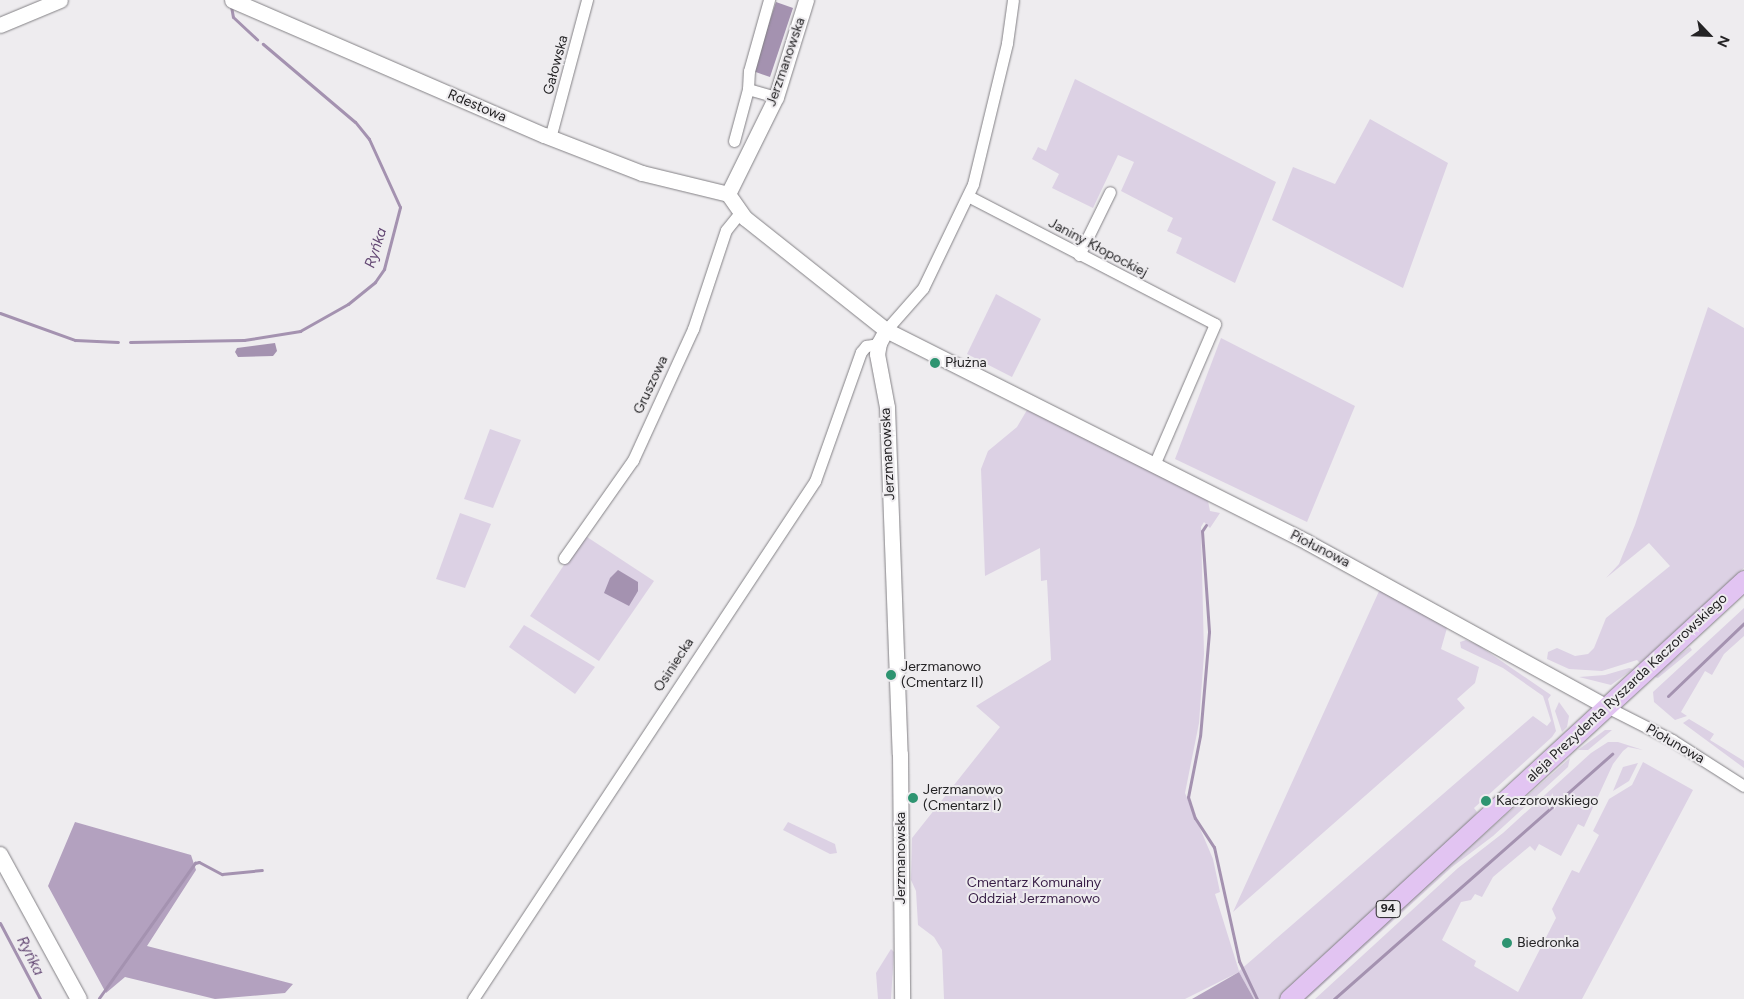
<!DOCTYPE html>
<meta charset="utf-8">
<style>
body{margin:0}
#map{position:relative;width:1744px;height:999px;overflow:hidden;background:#eeecef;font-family:Figtree,sans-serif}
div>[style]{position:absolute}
.green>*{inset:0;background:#dcd1e4}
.forest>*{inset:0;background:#b3a1bf}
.water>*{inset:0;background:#a492b0}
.stream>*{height:3px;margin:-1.5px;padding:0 1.5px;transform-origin:1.5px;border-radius:1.5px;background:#a492b0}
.roads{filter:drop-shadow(0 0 1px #838185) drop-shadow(0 0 1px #838185)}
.minor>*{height:11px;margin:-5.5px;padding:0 5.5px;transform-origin:5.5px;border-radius:5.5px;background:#fff}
.tertiary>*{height:15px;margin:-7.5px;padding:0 7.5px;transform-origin:7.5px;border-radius:7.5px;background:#fff}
.secondary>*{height:16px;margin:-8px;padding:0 8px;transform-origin:8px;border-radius:8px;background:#fff}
.primary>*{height:19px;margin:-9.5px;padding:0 9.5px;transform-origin:9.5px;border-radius:9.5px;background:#e2c4f2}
.dots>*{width:14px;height:14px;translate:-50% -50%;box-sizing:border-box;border:2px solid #eeecef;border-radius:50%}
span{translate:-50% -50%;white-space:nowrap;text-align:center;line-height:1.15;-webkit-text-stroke:4px #eeecef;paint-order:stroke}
.shield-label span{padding:1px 4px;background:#eeecef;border:1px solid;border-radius:4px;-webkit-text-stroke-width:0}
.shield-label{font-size:12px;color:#242325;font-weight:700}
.street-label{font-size:14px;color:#242325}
.poi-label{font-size:14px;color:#242325}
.left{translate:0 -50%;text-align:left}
.park-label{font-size:14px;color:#371d46}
.water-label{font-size:15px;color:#634773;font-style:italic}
.north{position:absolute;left:1684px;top:10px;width:50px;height:50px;-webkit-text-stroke:4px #eeecef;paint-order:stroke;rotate:114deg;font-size:14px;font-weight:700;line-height:20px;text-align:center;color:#242325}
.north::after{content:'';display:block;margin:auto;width:18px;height:22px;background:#242325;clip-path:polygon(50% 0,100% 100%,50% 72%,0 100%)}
</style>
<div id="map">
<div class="green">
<i style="clip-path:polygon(1075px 79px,1276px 182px,1235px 283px,1176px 253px,1182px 238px,1167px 231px,1173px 218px,1121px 191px,1134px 162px,1118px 155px,1093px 208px,1052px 188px,1059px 174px,1032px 159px,1038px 147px,1046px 151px)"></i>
<i style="clip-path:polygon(1370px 119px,1448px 163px,1403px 288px,1272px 220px,1293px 167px,1335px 184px)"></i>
<i style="clip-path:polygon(996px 294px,1041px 319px,1012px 377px,967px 354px)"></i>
<i style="clip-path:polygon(1708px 307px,1744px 328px,1744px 568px,1640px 663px,1637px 660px,1602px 671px,1569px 669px,1547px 659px,1548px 652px,1557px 648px,1575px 656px,1588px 654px,1594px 648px,1606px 618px,1670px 566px,1649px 543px,1606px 578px,1619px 564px,1635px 525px)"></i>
<i style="clip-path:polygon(1221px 338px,1355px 406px,1307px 522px,1175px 459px)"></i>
<i style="clip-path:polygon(1027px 410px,1202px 497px,1208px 501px,1210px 511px,1220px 513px,1210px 528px,1204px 522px,1201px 527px,1204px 654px,1199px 723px,1185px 793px,1213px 859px,1220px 892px,1215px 894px,1239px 971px,1533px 716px,1547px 726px,1551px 721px,1543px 696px,1503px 668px,1461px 648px,1460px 642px,1466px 640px,1478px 645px,1551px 695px,1548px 699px,1556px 731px,1552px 737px,1474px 808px,1477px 812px,1461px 833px,1280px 999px,1254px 999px,1239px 972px,1185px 999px,944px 999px,942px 950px,934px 937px,918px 925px,916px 891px,911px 880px,912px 838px,1000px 727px,976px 706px,1051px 660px,1047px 580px,1041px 581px,1040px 548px,985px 576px,981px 469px,988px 451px,1017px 427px)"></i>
<i style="clip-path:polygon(490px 429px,521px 440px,493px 508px,464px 499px)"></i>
<i style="clip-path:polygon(460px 513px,491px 524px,465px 588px,436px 579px)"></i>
<i style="clip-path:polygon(584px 535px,654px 581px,599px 661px,530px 616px)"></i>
<i style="clip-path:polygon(1380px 589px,1447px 628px,1441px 649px,1479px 667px,1475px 683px,1457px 699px,1465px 708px,1233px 912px)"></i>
<i style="clip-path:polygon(1744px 608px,1744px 636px,1724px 654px,1712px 675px,1705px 671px,1681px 712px,1687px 716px,1675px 720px,1654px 702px,1653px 692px)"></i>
<i style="clip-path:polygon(524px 625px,595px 667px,575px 694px,509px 647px)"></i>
<i style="clip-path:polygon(1690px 647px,1692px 650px,1658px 678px,1652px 676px)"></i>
<i style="clip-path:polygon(1629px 668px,1633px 669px,1611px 685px,1579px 677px,1605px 675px)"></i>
<i style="clip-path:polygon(1559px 702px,1569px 716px,1567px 727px,1562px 732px,1555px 711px)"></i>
<i style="clip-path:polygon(1689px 719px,1714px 734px,1710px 740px,1744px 761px,1744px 768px,1683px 723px)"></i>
<i style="clip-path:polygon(1605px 730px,1612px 730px,1588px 750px,1578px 750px)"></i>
<i style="clip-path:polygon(1608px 742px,1618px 742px,1643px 750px,1628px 747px,1623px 751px,1613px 764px,1584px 827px,1578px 824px,1561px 856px,1539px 844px,1535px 851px,1530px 846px,1493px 877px,1482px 897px,1475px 894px,1471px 900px,1461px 902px,1442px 940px,1476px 961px,1474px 966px,1518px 992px,1556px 918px,1552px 909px,1572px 870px,1579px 873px,1599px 835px,1593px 831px,1609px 799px,1632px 785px,1643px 762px,1693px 790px,1582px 999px,1315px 999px,1458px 868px,1503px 833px,1591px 753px)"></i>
<i style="clip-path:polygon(1570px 758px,1568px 767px,1493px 836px,1452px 867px,1307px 999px,1298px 999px)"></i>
<i style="clip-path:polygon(1638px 763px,1629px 781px,1613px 791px,1623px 767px)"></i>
<i style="clip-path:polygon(788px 822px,835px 844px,837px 853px,830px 854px,783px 830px)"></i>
<i style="clip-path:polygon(891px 949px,894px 952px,891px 999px,878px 999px,876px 973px)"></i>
</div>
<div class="forest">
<i style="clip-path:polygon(75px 822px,191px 855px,196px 870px,147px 946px,293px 984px,285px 993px,215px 999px,125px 977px,106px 993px,48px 886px)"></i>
<i style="clip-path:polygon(1239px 972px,1254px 999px,1192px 999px)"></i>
</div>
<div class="water">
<i style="clip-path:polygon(776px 2px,793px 8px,770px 77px,753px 71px)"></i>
<i style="clip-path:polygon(275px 343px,277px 351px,273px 356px,238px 357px,235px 352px,237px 348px)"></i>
<i style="clip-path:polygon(618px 570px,638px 582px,638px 591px,629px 606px,604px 593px,610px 578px)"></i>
</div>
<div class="stream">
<i style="left:231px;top:6px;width:11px;rotate:80deg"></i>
<i style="left:233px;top:17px;width:33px;rotate:43deg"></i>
<i style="left:0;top:313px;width:80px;rotate:19.8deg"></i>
<i style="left:75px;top:340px;width:43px;rotate:2.7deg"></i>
<i style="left:130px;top:342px;width:114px;rotate:-1deg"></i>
<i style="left:244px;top:340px;width:57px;rotate:-9.1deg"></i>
<i style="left:300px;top:331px;width:55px;rotate:-29.4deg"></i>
<i style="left:348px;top:304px;width:35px;rotate:-39deg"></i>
<i style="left:375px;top:282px;width:16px;rotate:-55deg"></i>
<i style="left:384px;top:269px;width:64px;rotate:-75.5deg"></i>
<i style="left:400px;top:207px;width:75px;rotate:-114.5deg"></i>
<i style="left:369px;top:139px;width:22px;rotate:-129deg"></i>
<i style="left:355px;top:122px;width:121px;rotate:-139.7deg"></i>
<i style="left:1206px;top:525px;width:7px;rotate:124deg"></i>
<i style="left:1202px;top:531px;width:101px;rotate:86deg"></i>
<i style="left:1209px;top:632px;width:104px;rotate:94.9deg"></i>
<i style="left:1200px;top:736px;width:62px;rotate:101.1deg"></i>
<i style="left:1188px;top:797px;width:22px;rotate:72deg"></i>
<i style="left:1195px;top:818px;width:35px;rotate:57deg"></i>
<i style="left:1214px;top:847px;width:117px;rotate:77.6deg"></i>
<i style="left:1239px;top:961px;width:42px;rotate:64.7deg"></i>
<i style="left:1668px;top:696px;width:105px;rotate:-43.8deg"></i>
<i style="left:0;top:923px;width:86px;rotate:62.2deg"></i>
<i style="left:99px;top:998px;width:166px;rotate:-54.6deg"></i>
<i style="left:195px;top:863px;width:4px;rotate:-14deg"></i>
<i style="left:199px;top:862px;width:26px;rotate:28deg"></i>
<i style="left:222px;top:874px;width:40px;rotate:-5.7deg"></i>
<i style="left:1334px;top:999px;width:371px;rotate:-41.4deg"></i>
</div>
<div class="roads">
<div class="minor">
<i style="left:748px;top:89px;width:29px;rotate:16deg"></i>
<i style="left:550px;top:138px;width:143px;rotate:-75deg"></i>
<i style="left:734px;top:141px;width:54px;rotate:-74.9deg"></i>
<i style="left:748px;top:89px;width:18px;rotate:-87deg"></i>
<i style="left:749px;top:71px;width:74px;rotate:-74.3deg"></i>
<i style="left:968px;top:196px;width:278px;rotate:27.4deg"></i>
<i style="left:1215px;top:324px;width:154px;rotate:113.4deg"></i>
<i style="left:1079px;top:255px;width:70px;rotate:-63.8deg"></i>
<i style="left:886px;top:330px;width:56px;rotate:-48.6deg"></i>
<i style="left:923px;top:288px;width:115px;rotate:-64.3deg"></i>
<i style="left:973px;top:184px;width:145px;rotate:-76.4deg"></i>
<i style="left:1007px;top:43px;width:43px;rotate:-82.1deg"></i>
<i style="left:564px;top:558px;width:120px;rotate:-54.9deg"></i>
<i style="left:633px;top:460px;width:144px;rotate:-65.4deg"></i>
<i style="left:693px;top:329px;width:104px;rotate:-71.6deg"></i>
<i style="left:726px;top:230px;width:22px;rotate:-51deg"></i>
<i style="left:1607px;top:707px;width:73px;rotate:26.9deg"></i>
<i style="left:1672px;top:740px;width:85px;rotate:32.6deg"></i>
<i style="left:473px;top:999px;width:621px;rotate:-56.57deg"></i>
<i style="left:815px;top:481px;width:137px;rotate:-70.4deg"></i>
<i style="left:861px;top:352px;width:8px;rotate:-50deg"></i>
<i style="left:866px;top:346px;width:13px;rotate:-9deg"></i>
</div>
<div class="tertiary">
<i style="left:232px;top:0;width:340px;rotate:23.4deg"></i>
<i style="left:544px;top:135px;width:105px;rotate:21.2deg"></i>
<i style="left:642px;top:173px;width:89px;rotate:13.7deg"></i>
<i style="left:0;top:25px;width:65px;rotate:-22.6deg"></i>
<i style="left:728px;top:194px;width:29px;rotate:55deg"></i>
<i style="left:745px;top:218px;width:180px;rotate:38.5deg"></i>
<i style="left:886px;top:330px;width:471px;rotate:26.7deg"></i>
<i style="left:1307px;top:542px;width:342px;rotate:28.8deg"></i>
<i style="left:728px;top:194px;width:108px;rotate:-63.7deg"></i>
<i style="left:776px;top:97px;width:102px;rotate:-72.8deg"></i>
<i style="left:886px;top:330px;width:15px;rotate:118deg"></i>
<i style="left:879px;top:343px;width:11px;rotate:100deg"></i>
<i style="left:877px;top:354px;width:54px;rotate:79.3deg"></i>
<i style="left:887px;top:407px;width:347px;rotate:87.9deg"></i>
<i style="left:900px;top:754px;width:245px;rotate:89.5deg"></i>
</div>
<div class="secondary">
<i style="left:0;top:855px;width:164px;rotate:61.3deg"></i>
</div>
<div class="primary">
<i style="left:1289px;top:999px;width:619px;rotate:-42.64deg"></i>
</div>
</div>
<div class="dots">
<i style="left:935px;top:363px;background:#2e9471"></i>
<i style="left:891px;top:675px;background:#2e9471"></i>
<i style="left:913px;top:798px;background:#2e9471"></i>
<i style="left:1486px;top:801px;background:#2e9471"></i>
<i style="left:1507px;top:943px;background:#2e9471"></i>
</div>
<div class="shield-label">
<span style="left:1388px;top:909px">94</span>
</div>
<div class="street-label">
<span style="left:786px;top:62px;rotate:-71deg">Jerzmanowska</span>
<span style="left:556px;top:65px;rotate:-75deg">Gałowska</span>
<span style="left:477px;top:106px;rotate:23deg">Rdestowa</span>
<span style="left:1098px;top:248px;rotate:28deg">Janiny Kłopockiej</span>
<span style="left:651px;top:385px;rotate:-65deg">Gruszowa</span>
<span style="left:888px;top:454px;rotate:-93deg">Jerzmanowska</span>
<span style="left:1320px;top:549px;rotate:27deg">Piołunowa</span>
<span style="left:674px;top:665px;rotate:-57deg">Osiniecka</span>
<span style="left:1627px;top:688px;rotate:-43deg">aleja Prezydenta Ryszarda Kaczorowskiego</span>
<span style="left:1675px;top:744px;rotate:30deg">Piołunowa</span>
<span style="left:901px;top:858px;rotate:-90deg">Jerzmanowska</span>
</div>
<div class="poi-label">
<span class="left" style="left:945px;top:363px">Płużna</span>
<span class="left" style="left:901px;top:675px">Jerzmanowo<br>(Cmentarz II)</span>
<span class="left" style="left:923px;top:798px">Jerzmanowo<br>(Cmentarz I)</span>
<span class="left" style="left:1496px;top:801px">Kaczorowskiego</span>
<span class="left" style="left:1517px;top:943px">Biedronka</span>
</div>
<div class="park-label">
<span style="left:1034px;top:891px">Cmentarz Komunalny<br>Oddział Jerzmanowo</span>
</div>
<div class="water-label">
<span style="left:376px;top:248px;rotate:-72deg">Ryńka</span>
<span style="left:30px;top:956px;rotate:63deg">Ryńka</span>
</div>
<div class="north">N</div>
</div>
